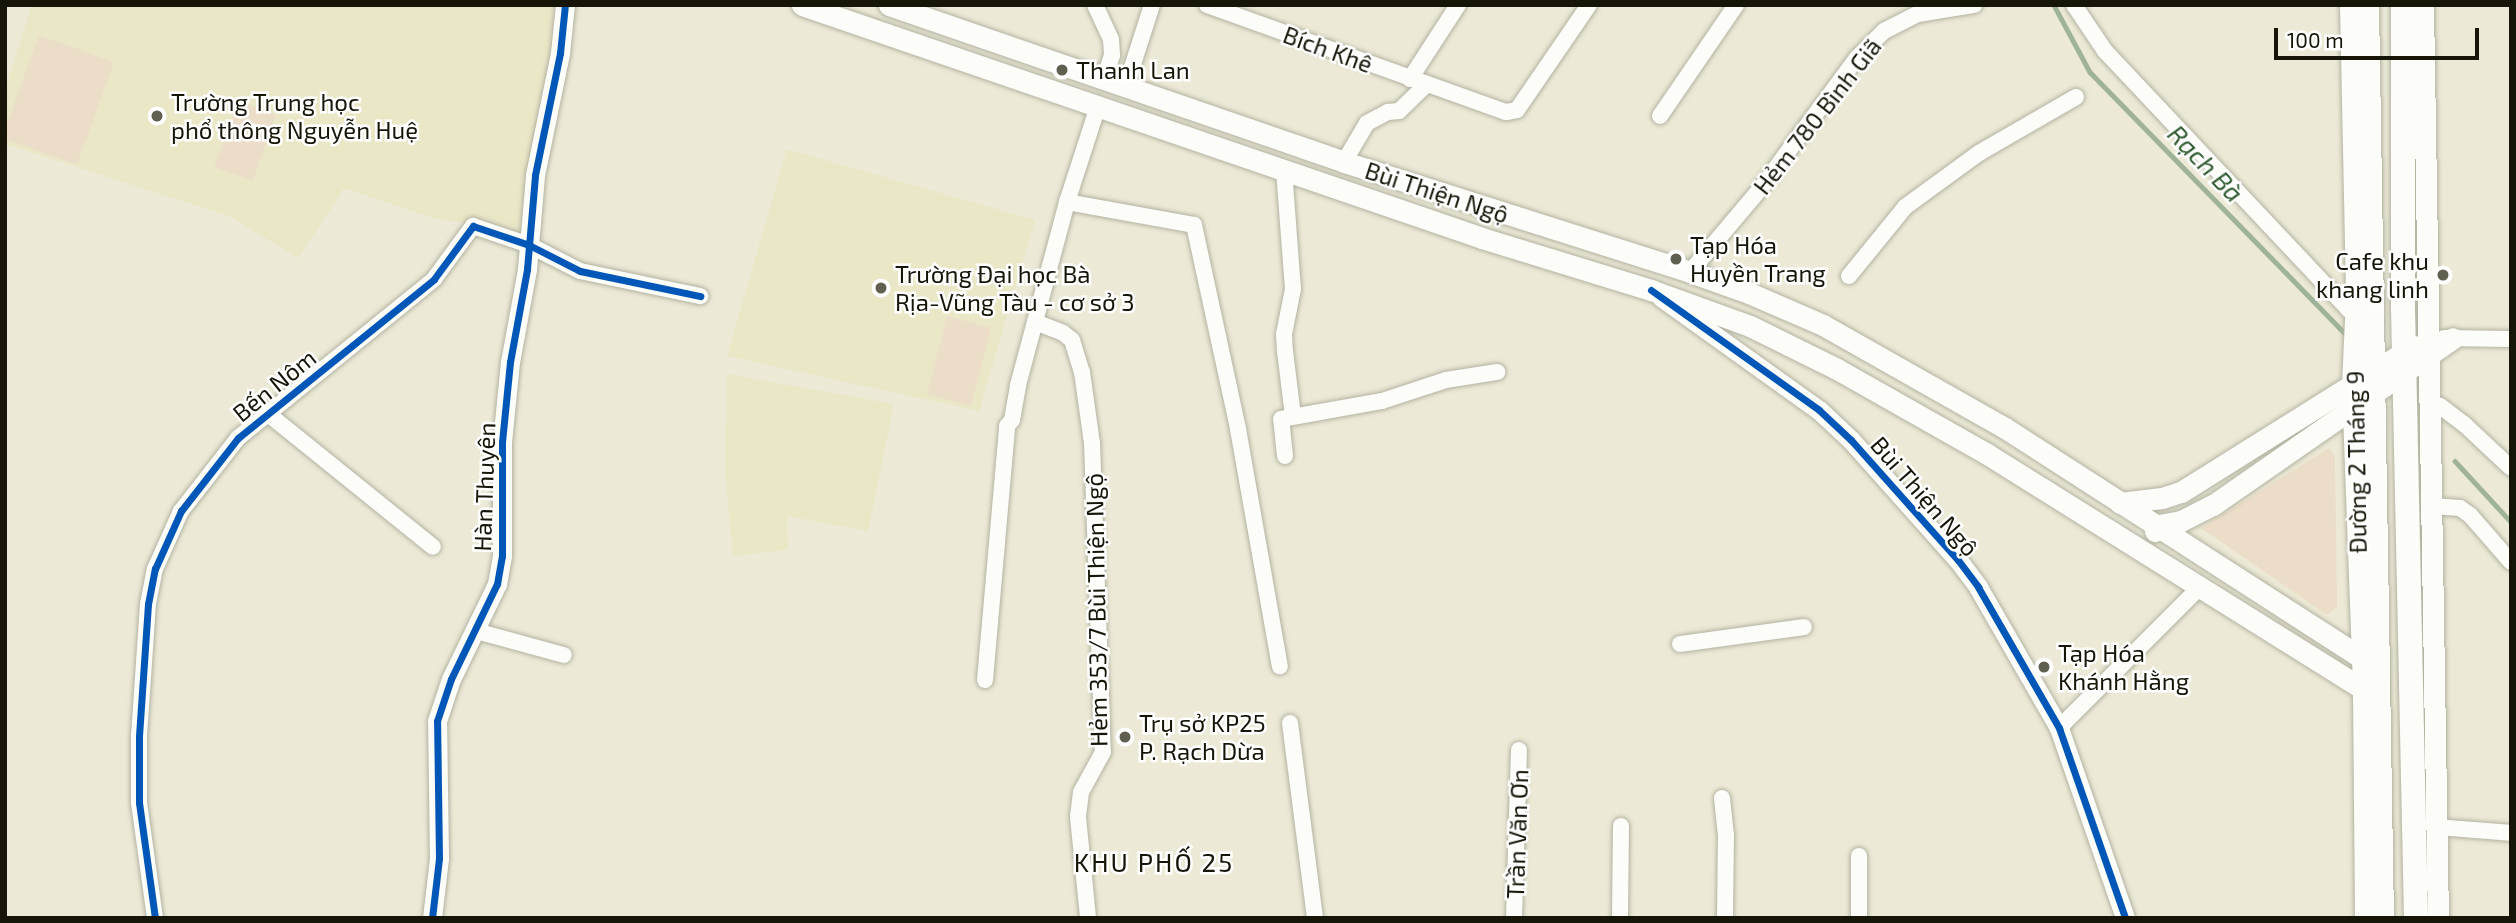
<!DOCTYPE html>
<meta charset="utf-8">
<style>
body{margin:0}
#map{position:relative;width:2516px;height:923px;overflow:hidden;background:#ecead6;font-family:"Exo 2",sans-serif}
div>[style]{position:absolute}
.built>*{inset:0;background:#eae7c7}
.green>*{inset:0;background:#ecddc8}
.stream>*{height:4.5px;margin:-2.25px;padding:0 2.25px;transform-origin:2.25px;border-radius:2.25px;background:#9eb397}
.roads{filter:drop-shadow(0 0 2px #b3b2a2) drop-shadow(0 0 2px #b3b2a2)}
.minor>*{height:16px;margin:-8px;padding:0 8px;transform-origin:8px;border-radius:8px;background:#fcfcf9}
.tertiary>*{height:19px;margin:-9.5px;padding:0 9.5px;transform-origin:9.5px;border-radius:9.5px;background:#fcfcf9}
.secondary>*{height:21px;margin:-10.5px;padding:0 10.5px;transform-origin:10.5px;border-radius:10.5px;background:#fcfcf9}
.primary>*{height:24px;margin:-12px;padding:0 12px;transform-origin:12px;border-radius:12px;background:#fcfcf9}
.cycleway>*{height:7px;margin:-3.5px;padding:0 3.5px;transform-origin:3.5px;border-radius:3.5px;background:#0057b8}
.dots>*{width:19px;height:19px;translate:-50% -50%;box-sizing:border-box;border:4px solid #fff;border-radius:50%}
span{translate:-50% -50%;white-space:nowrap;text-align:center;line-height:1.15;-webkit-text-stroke:5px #fff;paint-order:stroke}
.street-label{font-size:24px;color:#161508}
.poi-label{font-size:24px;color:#161508}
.left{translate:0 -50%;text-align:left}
.right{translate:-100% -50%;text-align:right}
.water-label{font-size:26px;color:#315d31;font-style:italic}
.neighbourhood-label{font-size:26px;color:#161508;letter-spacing:2px}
.frame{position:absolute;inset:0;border:7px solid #161508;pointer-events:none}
.scale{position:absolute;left:2274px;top:28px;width:205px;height:32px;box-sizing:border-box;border:4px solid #161508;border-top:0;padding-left:9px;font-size:21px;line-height:24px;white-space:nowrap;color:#161508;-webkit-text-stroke:5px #fff;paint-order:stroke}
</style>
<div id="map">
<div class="built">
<i style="clip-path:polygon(32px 5px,557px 5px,553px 51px,521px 236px,478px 224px,436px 219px,344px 188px,298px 258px,229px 216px,5px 144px,5px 89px)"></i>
<i style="clip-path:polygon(787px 149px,1035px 220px,979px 411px,727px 356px)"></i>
<i style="clip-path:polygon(727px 374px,894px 404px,868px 531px,787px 516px,788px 550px,733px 556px,725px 471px)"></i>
</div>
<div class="green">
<i style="clip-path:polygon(39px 35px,114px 62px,77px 165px,5px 139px,5px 129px)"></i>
<i style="clip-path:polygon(238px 101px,276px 115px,253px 181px,214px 167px)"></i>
<i style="clip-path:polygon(947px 316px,991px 328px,971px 406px,927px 394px)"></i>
<i style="clip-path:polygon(2329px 448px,2335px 457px,2337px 607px,2327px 615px,2201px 528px)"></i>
</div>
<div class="stream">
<i style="left:2054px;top:5px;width:76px;rotate:61.8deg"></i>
<i style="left:2090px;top:72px;width:368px;rotate:45.7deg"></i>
<i style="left:2455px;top:461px;width:83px;rotate:47.4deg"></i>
</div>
<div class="roads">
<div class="minor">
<i style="left:1095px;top:5px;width:38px;rotate:65deg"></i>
<i style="left:1111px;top:40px;width:15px;rotate:86deg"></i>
<i style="left:1112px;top:55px;width:25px;rotate:108deg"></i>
<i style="left:1207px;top:5px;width:318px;rotate:19.7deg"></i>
<i style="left:1506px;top:112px;width:11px;rotate:-10deg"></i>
<i style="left:1517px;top:110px;width:127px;rotate:-55.6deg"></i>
<i style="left:2074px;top:5px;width:55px;rotate:56deg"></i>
<i style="left:2105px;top:51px;width:366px;rotate:46.7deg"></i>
<i style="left:1410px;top:79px;width:88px;rotate:-57deg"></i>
<i style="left:1126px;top:86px;width:85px;rotate:-72.2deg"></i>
<i style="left:1660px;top:116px;width:135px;rotate:-55.6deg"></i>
<i style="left:1344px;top:162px;width:45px;rotate:-59.5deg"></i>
<i style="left:1367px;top:123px;width:24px;rotate:-28deg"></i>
<i style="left:1388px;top:112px;width:11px;rotate:-5deg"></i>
<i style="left:1399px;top:111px;width:37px;rotate:-44deg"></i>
<i style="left:1284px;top:170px;width:119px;rotate:85.7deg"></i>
<i style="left:1293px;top:289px;width:46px;rotate:101.3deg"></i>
<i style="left:1284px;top:334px;width:17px;rotate:87deg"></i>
<i style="left:1285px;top:351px;width:65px;rotate:83deg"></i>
<i style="left:1067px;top:202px;width:129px;rotate:10.3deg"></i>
<i style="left:1194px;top:225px;width:209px;rotate:77.8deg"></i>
<i style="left:1238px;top:429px;width:241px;rotate:80deg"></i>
<i style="left:1690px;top:272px;width:110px;rotate:-49.8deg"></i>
<i style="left:1761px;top:188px;width:162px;rotate:-53.6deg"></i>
<i style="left:1857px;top:58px;width:38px;rotate:-45deg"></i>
<i style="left:1884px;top:31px;width:38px;rotate:-27deg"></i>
<i style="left:1918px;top:14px;width:57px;rotate:-9.1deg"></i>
<i style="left:1849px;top:276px;width:89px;rotate:-50.9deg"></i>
<i style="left:1905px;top:207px;width:92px;rotate:-36.1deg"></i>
<i style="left:1979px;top:153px;width:112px;rotate:-30deg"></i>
<i style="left:1035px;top:322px;width:30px;rotate:21deg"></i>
<i style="left:1063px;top:333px;width:11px;rotate:38deg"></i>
<i style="left:1072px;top:340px;width:34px;rotate:73deg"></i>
<i style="left:1082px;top:372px;width:72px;rotate:82deg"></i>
<i style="left:1092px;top:443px;width:309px;rotate:88deg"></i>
<i style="left:1103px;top:752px;width:46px;rotate:118.8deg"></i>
<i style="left:1081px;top:792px;width:25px;rotate:97deg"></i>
<i style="left:1078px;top:817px;width:101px;rotate:84.3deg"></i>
<i style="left:2444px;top:338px;width:67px;rotate:0.9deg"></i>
<i style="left:2429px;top:403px;width:11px;rotate:15deg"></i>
<i style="left:2440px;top:406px;width:30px;rotate:37deg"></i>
<i style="left:2464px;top:424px;width:64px;rotate:43.1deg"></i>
<i style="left:267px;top:413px;width:213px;rotate:38.9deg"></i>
<i style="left:1285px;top:456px;width:37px;rotate:-96deg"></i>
<i style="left:1281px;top:419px;width:103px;rotate:-10.1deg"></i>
<i style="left:1382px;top:401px;width:67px;rotate:-18.2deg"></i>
<i style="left:1446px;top:380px;width:52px;rotate:-8.9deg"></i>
<i style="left:2432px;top:506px;width:28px;rotate:4deg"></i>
<i style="left:2460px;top:508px;width:12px;rotate:35deg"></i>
<i style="left:2470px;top:515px;width:62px;rotate:48.9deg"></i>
<i style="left:476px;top:631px;width:91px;rotate:15.3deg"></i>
<i style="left:1680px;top:644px;width:125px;rotate:-7.8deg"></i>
<i style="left:985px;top:680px;width:255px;rotate:-85deg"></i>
<i style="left:1007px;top:426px;width:8px;rotate:-50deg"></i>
<i style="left:1012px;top:420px;width:36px;rotate:-80deg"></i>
<i style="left:1018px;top:385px;width:189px;rotate:-75deg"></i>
<i style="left:1067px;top:202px;width:101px;rotate:-72.1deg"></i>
<i style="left:1290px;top:723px;width:197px;rotate:82.7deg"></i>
<i style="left:2059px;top:728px;width:199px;rotate:-45deg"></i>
<i style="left:1722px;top:798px;width:36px;rotate:84deg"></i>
<i style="left:1726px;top:834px;width:84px;rotate:90.7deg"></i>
<i style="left:2437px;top:827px;width:74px;rotate:4.6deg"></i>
<i style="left:155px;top:918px;width:116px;rotate:-97.9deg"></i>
<i style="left:139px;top:803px;width:67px;rotate:-90deg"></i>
<i style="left:139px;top:736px;width:132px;rotate:-86.1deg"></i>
<i style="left:148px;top:604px;width:36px;rotate:-79deg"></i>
<i style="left:155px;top:569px;width:64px;rotate:-65.9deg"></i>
<i style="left:181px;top:511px;width:93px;rotate:-52deg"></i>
<i style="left:238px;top:438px;width:252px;rotate:-39deg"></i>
<i style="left:434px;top:279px;width:66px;rotate:-53.7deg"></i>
<i style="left:473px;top:226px;width:59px;rotate:18.7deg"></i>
<i style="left:529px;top:245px;width:57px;rotate:27deg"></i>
<i style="left:580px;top:271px;width:123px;rotate:11.8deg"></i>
<i style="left:1514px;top:918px;width:168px;rotate:-88.3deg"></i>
<i style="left:1620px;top:918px;width:92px;rotate:-89.4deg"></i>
<i style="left:1859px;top:918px;width:62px;rotate:-90deg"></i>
</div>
<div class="tertiary">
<i style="left:1661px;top:297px;width:194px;rotate:35.6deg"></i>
<i style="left:1819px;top:410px;width:44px;rotate:43.2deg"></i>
<i style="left:1851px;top:440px;width:161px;rotate:48.3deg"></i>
<i style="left:1958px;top:560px;width:34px;rotate:53deg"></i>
<i style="left:1978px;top:587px;width:163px;rotate:60.1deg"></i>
<i style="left:2059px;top:728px;width:201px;rotate:70.8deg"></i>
<i style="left:432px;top:918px;width:60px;rotate:-83.3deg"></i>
<i style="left:439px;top:858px;width:137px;rotate:-90.8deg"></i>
<i style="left:437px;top:721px;width:44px;rotate:-71.6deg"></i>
<i style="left:451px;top:679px;width:106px;rotate:-64.2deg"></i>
<i style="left:497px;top:584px;width:28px;rotate:-80deg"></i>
<i style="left:502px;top:556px;width:114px;rotate:-90deg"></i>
<i style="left:502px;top:442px;width:80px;rotate:-84.3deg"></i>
<i style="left:510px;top:362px;width:95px;rotate:-79.6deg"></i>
<i style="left:527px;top:269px;width:94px;rotate:-85.1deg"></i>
<i style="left:535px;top:175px;width:125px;rotate:-78.4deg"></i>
<i style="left:560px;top:53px;width:48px;rotate:-84.1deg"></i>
</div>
<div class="secondary">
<i style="left:802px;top:5px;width:719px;rotate:18.91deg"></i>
<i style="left:1482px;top:238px;width:177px;rotate:17.1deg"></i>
<i style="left:1651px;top:290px;width:105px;rotate:20deg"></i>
<i style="left:1750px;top:326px;width:97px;rotate:26.3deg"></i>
<i style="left:1837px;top:369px;width:172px;rotate:29.5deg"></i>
<i style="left:1987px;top:454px;width:443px;rotate:32deg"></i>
<i style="left:889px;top:5px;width:481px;rotate:19deg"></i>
<i style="left:1344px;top:162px;width:363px;rotate:17.6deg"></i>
<i style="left:1690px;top:272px;width:63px;rotate:19.6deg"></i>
<i style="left:1749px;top:293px;width:81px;rotate:23.4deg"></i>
<i style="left:1823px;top:325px;width:209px;rotate:29.5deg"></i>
<i style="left:2005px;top:428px;width:422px;rotate:32.8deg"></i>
<i style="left:2350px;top:5px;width:294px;rotate:88.8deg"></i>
<i style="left:2356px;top:299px;width:86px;rotate:92.7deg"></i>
<i style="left:2352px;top:385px;width:304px;rotate:87.9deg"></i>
<i style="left:2363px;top:689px;width:229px;rotate:89.5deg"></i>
<i style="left:2423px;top:5px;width:913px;rotate:89.06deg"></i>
<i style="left:2120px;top:503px;width:42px;rotate:-6.8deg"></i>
<i style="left:2162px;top:498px;width:20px;rotate:-18deg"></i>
<i style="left:2181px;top:492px;width:275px;rotate:-32.1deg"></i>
<i style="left:2155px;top:531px;width:7px;rotate:-56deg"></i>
<i style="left:2159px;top:525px;width:22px;rotate:-10deg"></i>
<i style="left:2181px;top:521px;width:36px;rotate:-27deg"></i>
<i style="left:2213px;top:505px;width:292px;rotate:-34.8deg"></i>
</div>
<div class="primary">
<i style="left:2367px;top:5px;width:913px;rotate:89.06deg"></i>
<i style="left:2403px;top:5px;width:303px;rotate:90deg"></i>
<i style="left:2403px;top:308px;width:610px;rotate:88.78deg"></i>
</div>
</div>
<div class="cycleway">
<i style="left:1651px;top:290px;width:206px;rotate:35.5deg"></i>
<i style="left:1819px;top:410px;width:44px;rotate:43.2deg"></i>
<i style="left:1851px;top:440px;width:161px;rotate:48.3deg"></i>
<i style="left:1958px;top:560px;width:34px;rotate:53deg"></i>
<i style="left:1978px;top:587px;width:163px;rotate:60.1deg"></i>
<i style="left:2059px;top:728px;width:201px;rotate:70.8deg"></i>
<i style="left:155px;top:918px;width:116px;rotate:-97.9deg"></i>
<i style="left:139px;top:803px;width:67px;rotate:-90deg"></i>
<i style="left:139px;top:736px;width:132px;rotate:-86.1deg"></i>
<i style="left:148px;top:604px;width:36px;rotate:-79deg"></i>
<i style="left:155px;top:569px;width:64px;rotate:-65.9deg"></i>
<i style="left:181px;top:511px;width:93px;rotate:-52deg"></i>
<i style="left:238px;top:438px;width:252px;rotate:-39deg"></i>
<i style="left:434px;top:279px;width:66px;rotate:-53.7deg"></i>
<i style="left:473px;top:226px;width:59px;rotate:18.7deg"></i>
<i style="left:529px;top:245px;width:57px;rotate:27deg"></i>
<i style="left:580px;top:271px;width:123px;rotate:11.8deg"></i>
<i style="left:432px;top:918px;width:60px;rotate:-83.3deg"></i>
<i style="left:439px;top:858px;width:137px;rotate:-90.8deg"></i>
<i style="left:437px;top:721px;width:44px;rotate:-71.6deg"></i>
<i style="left:451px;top:679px;width:106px;rotate:-64.2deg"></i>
<i style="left:497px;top:584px;width:28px;rotate:-80deg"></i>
<i style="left:502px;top:556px;width:114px;rotate:-90deg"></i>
<i style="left:502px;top:442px;width:80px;rotate:-84.3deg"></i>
<i style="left:510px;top:362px;width:95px;rotate:-79.6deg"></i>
<i style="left:527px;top:269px;width:94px;rotate:-85.1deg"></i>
<i style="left:535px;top:175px;width:125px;rotate:-78.4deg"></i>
<i style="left:560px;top:53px;width:48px;rotate:-84.1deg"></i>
</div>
<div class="dots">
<i style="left:1062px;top:70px;background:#616050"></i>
<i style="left:157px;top:116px;background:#616050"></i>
<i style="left:1676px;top:259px;background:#616050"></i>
<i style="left:2443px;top:275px;background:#616050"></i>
<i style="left:881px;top:288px;background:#616050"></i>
<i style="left:2044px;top:667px;background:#616050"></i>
<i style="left:1125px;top:737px;background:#616050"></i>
</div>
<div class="street-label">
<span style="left:1328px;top:49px;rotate:20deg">Bích Khê</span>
<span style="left:1817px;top:116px;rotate:-52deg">Hẻm 780 Bình Giã</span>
<span style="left:1437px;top:192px;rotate:18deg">Bùi Thiện Ngộ</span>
<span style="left:274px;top:385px;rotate:-39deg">Bến Nôm</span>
<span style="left:2356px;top:462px;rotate:-91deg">Đường 2 Tháng 9</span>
<span style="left:484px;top:487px;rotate:-88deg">Hàn Thuyên</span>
<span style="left:1925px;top:496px;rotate:49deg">Bùi Thiện Ngộ</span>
<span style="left:1096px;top:610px;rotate:-91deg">Hẻm 353/7 Bùi Thiện Ngộ</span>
<span style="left:1517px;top:834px;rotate:-88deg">Trần Văn Ơn</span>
</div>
<div class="poi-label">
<span class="left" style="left:1076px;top:70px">Thanh Lan</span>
<span class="left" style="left:171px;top:116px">Trường Trung học<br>phổ thông Nguyễn Huệ</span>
<span class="left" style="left:1690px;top:259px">Tạp Hóa<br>Huyền Trang</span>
<span class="right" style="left:2429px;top:275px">Cafe khu<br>khang linh</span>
<span class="left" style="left:895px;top:288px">Trường Đại học Bà<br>Rịa-Vũng Tàu - cơ sở 3</span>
<span class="left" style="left:2058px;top:667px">Tạp Hóa<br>Khánh Hằng</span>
<span class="left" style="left:1139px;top:737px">Trụ sở KP25<br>P. Rạch Dừa</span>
</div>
<div class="water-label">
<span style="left:2206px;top:163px;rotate:46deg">Rạch Bà</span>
</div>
<div class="neighbourhood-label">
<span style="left:1154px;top:862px">KHU PHỐ 25</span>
</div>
<div class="frame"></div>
<div class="scale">100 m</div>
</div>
